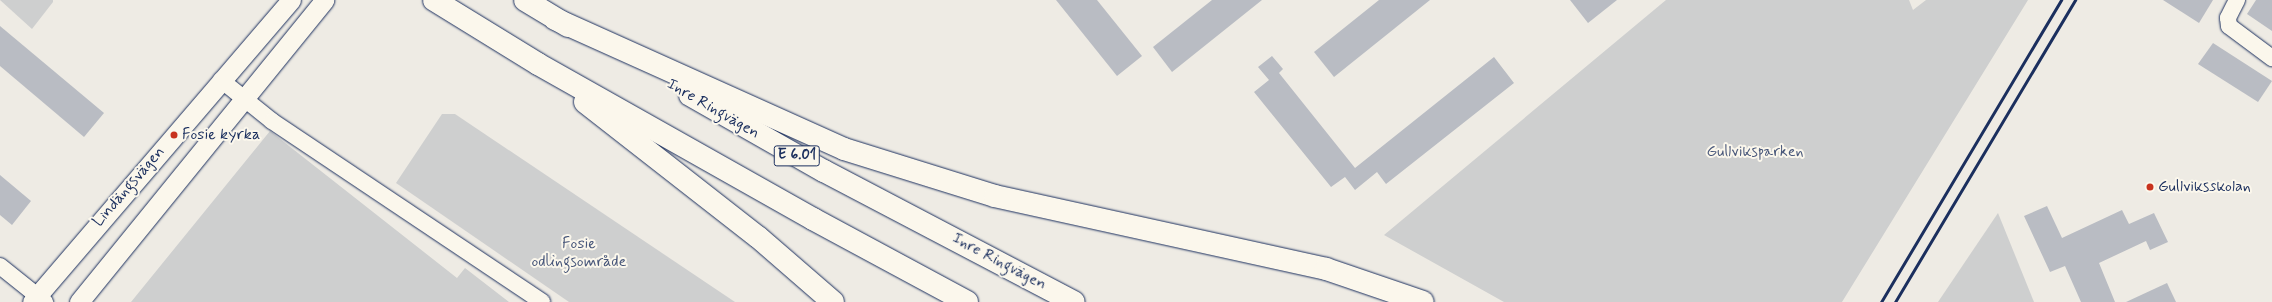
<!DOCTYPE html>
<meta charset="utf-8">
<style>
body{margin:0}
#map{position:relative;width:2272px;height:302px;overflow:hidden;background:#eeebe4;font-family:Mynerve,sans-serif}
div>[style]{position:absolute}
.green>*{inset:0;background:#cecfcf}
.building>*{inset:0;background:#b9bcc3}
.roads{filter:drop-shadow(0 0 1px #1b2f5e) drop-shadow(0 0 1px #1b2f5e)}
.minor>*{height:16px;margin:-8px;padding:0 8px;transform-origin:8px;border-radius:8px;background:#fbf7ec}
.tertiary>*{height:19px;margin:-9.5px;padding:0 9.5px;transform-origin:9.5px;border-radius:9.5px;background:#fbf7ec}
.motorway>*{height:22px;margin:-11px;padding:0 11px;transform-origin:11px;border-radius:11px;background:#fbf7ec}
.rail>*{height:3px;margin:-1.5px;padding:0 1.5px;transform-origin:1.5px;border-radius:1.5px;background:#1b2f5e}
.dots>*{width:11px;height:11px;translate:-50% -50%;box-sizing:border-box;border:2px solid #fbf7ec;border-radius:50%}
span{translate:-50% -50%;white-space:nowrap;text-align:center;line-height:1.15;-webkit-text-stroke:4px #fbf7ec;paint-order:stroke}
.shield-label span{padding:1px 3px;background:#fbf7ec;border:1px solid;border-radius:3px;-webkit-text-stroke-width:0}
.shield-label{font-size:15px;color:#1b2f5e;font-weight:700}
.street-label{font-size:16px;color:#1b2f5e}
.poi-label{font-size:16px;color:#1b2f5e}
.left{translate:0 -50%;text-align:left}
.park-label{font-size:16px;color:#48577a}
</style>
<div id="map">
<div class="green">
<i style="clip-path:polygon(0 0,53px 0,53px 2px,32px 29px)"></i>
<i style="clip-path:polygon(1666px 0,1909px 0,1913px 10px,1926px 0,2028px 0,1842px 302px,1504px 302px,1384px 235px)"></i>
<i style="clip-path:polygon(442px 114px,455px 114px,735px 302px,569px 302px,396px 183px)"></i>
<i style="clip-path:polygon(270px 131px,457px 278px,465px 268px,509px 302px,131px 302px)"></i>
<i style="clip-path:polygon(1998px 213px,2034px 302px,1938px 302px)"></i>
</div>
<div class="building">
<i style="clip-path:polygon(1056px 0,1097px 0,1142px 56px,1117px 76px)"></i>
<i style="clip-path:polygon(1212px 0,1262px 0,1172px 72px,1153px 47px)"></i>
<i style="clip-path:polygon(1379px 0,1430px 0,1334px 77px,1314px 52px)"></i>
<i style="clip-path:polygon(1570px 0,1617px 0,1588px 23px)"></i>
<i style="clip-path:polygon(2163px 0,2213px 0,2199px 23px)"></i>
<i style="clip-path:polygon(2256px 0,2272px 0,2272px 31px,2247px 14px)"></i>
<i style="clip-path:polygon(0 26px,104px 113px,84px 137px,0 66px)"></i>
<i style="clip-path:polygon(2213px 43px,2272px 81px,2258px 102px,2198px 64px)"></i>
<i style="clip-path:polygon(1272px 56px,1283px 69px,1279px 73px,1355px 168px,1494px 57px,1514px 83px,1386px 184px,1377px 172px,1355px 190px,1345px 177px,1331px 187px,1254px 92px,1269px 80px,1258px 67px)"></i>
<i style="clip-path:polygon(0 175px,31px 201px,12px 225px,0 215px)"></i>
<i style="clip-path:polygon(2047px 206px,2062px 238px,2122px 210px,2129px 224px,2154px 213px,2168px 242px,2150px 250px,2146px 241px,2099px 263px,2115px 302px,2081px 302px,2065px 266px,2050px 272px,2024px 216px)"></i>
<i style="clip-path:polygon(2167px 283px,2176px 302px,2126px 302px)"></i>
</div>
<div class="roads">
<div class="minor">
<i style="left:2237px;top:0;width:20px;rotate:117deg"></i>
<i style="left:2228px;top:18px;width:8px;rotate:83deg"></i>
<i style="left:2229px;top:26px;width:54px;rotate:36.7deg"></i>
<i style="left:221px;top:80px;width:65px;rotate:38.8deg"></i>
<i style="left:272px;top:121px;width:325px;rotate:33.8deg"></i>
<i style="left:0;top:266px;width:58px;rotate:38.7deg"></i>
</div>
<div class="tertiary">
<i style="left:32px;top:302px;width:398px;rotate:-49.4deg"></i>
<i style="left:79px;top:302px;width:389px;rotate:-50.9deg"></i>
</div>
<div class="motorway">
<i style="left:434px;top:0;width:122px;rotate:31.6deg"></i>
<i style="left:538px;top:64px;width:316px;rotate:29.4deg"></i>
<i style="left:813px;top:219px;width:175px;rotate:28.3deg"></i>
<i style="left:525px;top:0;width:50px;rotate:31.2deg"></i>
<i style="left:555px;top:19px;width:317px;rotate:24.2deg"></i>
<i style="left:844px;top:149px;width:158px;rotate:17.3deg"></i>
<i style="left:995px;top:196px;width:339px;rotate:12.4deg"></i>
<i style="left:1326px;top:269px;width:102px;rotate:18.8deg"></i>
<i style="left:690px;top:95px;width:154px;rotate:29.6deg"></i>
<i style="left:824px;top:171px;width:282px;rotate:27.7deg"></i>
<i style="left:585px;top:102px;width:219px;rotate:38deg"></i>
<i style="left:758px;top:237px;width:99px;rotate:40.9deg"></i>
</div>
</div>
<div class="rail">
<i style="left:1881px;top:302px;width:352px;rotate:-59.2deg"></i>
<i style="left:1895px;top:302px;width:352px;rotate:-59.2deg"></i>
</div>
<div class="dots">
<i style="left:174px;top:135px;background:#c8321e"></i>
<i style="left:2150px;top:187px;background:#c8321e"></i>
</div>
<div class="shield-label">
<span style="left:797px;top:156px">E 6.01</span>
</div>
<div class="street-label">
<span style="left:713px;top:109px;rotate:30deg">Inre Ringvägen</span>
<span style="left:129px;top:187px;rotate:-49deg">Lindängsvägen</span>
<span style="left:999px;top:262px;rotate:28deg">Inre Ringvägen</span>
</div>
<div class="poi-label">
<span class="left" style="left:182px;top:135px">Fosie kyrka</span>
<span class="left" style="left:2158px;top:187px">Gullviksskolan</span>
</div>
<div class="park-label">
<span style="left:1755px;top:152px">Gullviksparken</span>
<span style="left:579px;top:253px">Fosie<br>odlingsområde</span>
</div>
</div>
